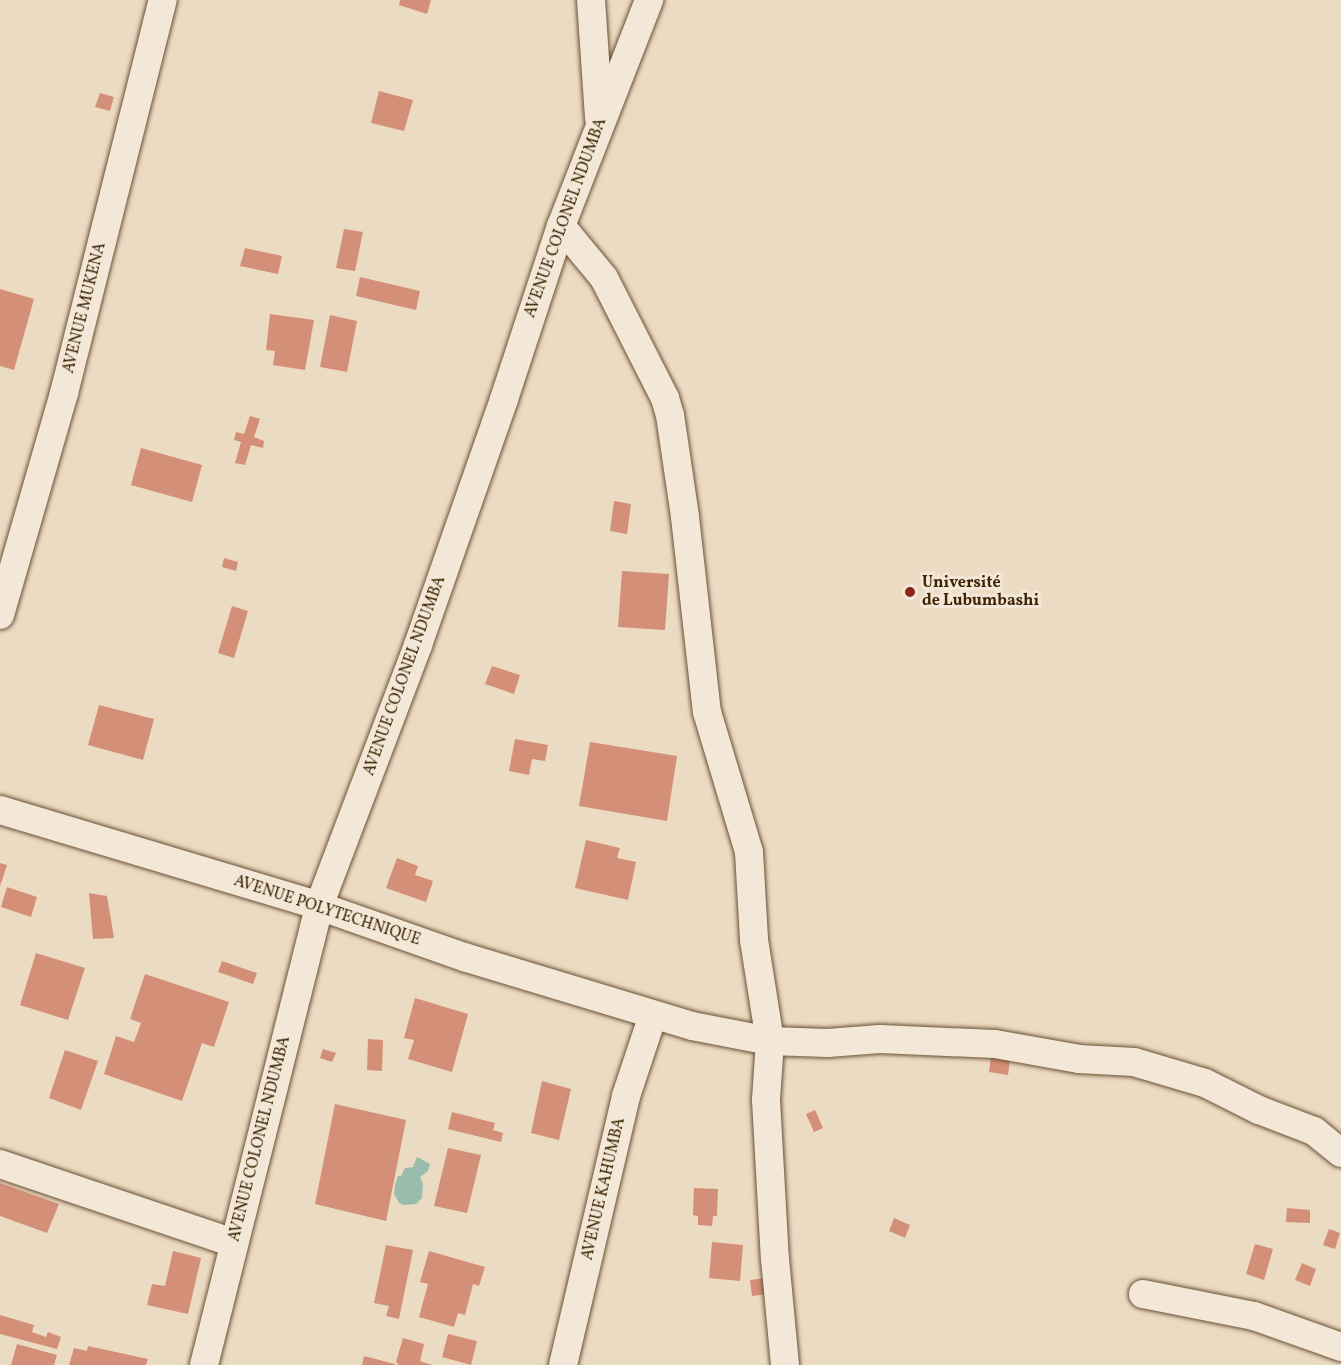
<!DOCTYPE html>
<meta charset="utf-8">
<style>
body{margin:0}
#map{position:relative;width:1341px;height:1365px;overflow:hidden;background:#ecdbc3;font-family:Vollkorn,serif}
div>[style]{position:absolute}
.water>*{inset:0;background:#9abcad}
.building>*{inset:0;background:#d48f78}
.roads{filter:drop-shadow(0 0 2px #6a5233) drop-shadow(0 0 2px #6a5233)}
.minor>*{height:28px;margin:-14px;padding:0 14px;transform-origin:14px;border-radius:14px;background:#f3e8d8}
.dots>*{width:16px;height:16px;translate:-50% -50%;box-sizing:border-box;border:3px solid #f3e8d8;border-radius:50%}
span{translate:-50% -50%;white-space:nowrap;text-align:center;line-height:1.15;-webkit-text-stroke:6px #f3e8d8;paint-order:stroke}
.street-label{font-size:16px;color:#3e2403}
.poi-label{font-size:16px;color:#3e2403;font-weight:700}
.left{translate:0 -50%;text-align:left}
</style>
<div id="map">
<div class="water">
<i style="clip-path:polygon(417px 1157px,430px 1164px,428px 1171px,420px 1177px,423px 1184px,422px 1198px,416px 1204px,404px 1205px,399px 1203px,394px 1194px,395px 1185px,398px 1176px,401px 1176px,405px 1168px,413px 1167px)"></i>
</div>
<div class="building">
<i style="clip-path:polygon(400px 0,431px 0,427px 14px,399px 5px)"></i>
<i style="clip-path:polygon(379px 91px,413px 100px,404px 131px,371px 123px)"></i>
<i style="clip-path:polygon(100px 93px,114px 97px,110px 111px,95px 107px)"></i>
<i style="clip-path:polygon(344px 229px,363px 232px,355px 271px,336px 268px)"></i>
<i style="clip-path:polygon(245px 248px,282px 256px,278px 274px,240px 266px)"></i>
<i style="clip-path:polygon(360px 277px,420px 291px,416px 310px,356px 296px)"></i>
<i style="clip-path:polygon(0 289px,34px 299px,14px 370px,0 366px)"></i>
<i style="clip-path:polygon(270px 314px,314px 320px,305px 370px,273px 365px,275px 351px,266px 350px)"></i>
<i style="clip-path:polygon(330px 315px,357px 321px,347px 372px,320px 367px)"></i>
<i style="clip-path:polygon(250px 416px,260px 419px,254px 437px,264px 441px,263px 448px,251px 445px,245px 465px,235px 463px,241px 442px,234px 440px,236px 432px,244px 434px)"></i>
<i style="clip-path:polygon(141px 448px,202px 465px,192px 502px,131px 485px)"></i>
<i style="clip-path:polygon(614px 501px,631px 504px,627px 534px,610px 531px)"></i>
<i style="clip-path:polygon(224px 558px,238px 562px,236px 571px,222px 567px)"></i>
<i style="clip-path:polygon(622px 571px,669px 574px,665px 630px,618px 627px)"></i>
<i style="clip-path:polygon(232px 606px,248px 611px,234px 658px,218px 653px)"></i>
<i style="clip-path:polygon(492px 666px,520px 675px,514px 694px,485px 684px)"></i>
<i style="clip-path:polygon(99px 705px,154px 719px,143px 760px,88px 745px)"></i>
<i style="clip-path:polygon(515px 739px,548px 745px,545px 761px,532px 759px,529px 775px,509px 771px)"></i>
<i style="clip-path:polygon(590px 742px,677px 756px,667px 821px,579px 806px)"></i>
<i style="clip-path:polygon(586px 840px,620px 848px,617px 858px,636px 862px,628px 900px,575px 888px)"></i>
<i style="clip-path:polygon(397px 858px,418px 866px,415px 875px,433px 881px,426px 902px,386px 888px)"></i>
<i style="clip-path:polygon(0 863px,7px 865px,0 886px)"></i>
<i style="clip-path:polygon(7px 887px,37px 897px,31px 917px,1px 907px)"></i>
<i style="clip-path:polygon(89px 893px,107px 896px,114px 938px,93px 939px)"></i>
<i style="clip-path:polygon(36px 953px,85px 968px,68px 1020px,20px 1005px)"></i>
<i style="clip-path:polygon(222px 961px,257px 973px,253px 984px,218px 972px)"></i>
<i style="clip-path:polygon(145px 974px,229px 1002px,214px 1047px,202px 1043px,182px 1101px,104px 1074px,116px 1036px,134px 1042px,141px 1023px,130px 1019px)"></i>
<i style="clip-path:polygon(415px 998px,468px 1014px,452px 1072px,408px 1059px,414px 1040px,404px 1038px)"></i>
<i style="clip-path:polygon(368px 1039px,383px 1040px,382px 1071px,367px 1070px)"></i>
<i style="clip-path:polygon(323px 1049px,336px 1053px,332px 1062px,320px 1058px)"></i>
<i style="clip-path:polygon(65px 1050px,98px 1061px,81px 1110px,49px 1098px)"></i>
<i style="clip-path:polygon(991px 1057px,1010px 1059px,1008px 1075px,989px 1072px)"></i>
<i style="clip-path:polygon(542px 1081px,571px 1089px,559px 1140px,531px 1133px)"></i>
<i style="clip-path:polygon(335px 1104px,406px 1120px,386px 1221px,315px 1204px)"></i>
<i style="clip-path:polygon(815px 1110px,823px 1128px,814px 1132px,806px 1114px)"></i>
<i style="clip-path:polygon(452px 1112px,495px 1123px,493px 1130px,503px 1133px,501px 1142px,448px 1129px)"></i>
<i style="clip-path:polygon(448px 1148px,481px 1155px,467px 1213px,434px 1206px)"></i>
<i style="clip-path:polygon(0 1183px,59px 1204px,47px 1233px,0 1216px)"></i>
<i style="clip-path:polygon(694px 1188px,718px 1189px,717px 1216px,713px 1216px,712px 1226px,698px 1225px,698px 1216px,693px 1215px)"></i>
<i style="clip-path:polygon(1287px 1208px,1310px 1210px,1310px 1223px,1286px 1222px)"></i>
<i style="clip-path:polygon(894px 1218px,910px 1225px,905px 1238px,889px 1231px)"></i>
<i style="clip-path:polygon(1329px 1229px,1340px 1233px,1335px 1249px,1323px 1245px)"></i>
<i style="clip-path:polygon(712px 1242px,743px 1245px,740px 1281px,709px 1278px)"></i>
<i style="clip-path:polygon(1255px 1244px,1273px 1249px,1264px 1280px,1246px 1274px)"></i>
<i style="clip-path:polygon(386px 1245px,413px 1250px,399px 1319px,386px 1316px,389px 1306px,374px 1303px)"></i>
<i style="clip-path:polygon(173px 1251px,201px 1258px,188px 1314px,147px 1305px,152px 1284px,165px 1286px)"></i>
<i style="clip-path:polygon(429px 1251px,485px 1267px,479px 1286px,473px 1284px,465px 1315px,458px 1313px,454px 1327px,419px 1317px,428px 1284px,420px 1282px)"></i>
<i style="clip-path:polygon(1302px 1263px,1316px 1269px,1310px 1286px,1295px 1280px)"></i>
<i style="clip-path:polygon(766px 1278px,768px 1294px,752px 1296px,750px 1280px)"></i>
<i style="clip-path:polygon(0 1315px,34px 1325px,32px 1332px,46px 1337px,48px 1332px,61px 1337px,57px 1349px,0 1334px)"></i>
<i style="clip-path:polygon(448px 1334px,477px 1341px,471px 1365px,442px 1357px)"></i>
<i style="clip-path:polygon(403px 1338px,424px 1344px,420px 1361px,432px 1365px,399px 1365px,396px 1362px)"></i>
<i style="clip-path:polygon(17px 1344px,57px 1355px,54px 1365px,11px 1365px)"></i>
<i style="clip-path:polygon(88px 1346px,148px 1359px,146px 1365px,69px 1365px,74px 1348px,87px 1351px)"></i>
<i style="clip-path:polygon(364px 1356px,395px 1364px,395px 1365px,362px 1365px)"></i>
</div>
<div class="roads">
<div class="minor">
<i style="left:591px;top:0;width:118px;rotate:86.1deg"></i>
<i style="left:561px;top:226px;width:67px;rotate:50.4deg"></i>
<i style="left:604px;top:278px;width:135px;rotate:63.1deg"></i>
<i style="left:665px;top:398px;width:18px;rotate:74deg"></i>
<i style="left:670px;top:415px;width:103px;rotate:81.6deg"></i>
<i style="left:685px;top:517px;width:196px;rotate:83.6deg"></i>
<i style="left:707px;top:712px;width:146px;rotate:73.3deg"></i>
<i style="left:749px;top:852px;width:88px;rotate:86.7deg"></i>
<i style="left:754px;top:940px;width:102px;rotate:81deg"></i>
<i style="left:770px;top:1041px;width:59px;rotate:93.9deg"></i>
<i style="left:766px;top:1100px;width:159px;rotate:86.8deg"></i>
<i style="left:775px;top:1259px;width:106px;rotate:84.6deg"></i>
<i style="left:0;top:615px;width:231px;rotate:-73.9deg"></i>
<i style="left:64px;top:393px;width:405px;rotate:-75.9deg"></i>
<i style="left:0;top:810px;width:333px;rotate:16.7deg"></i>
<i style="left:319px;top:906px;width:154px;rotate:19.4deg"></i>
<i style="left:464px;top:957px;width:238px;rotate:16.8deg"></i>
<i style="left:692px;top:1026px;width:79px;rotate:10.9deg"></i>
<i style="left:770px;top:1041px;width:58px;rotate:2deg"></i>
<i style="left:828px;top:1043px;width:52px;rotate:-4.4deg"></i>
<i style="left:880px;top:1039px;width:115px;rotate:2.5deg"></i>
<i style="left:995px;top:1044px;width:85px;rotate:10.1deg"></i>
<i style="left:1079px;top:1059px;width:55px;rotate:3.1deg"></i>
<i style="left:1134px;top:1062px;width:74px;rotate:16.5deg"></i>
<i style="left:1205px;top:1083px;width:60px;rotate:26.6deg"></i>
<i style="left:1259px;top:1110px;width:59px;rotate:20.9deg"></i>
<i style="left:1314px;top:1131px;width:35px;rotate:39deg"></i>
<i style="left:0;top:1164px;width:246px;rotate:18.7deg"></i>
<i style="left:1143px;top:1294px;width:113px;rotate:11.2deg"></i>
<i style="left:1254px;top:1316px;width:92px;rotate:19.6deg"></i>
<i style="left:204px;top:1365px;width:473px;rotate:-75.9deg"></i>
<i style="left:319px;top:906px;width:279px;rotate:-69.2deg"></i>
<i style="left:418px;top:645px;width:261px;rotate:-70.7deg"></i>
<i style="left:504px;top:399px;width:182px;rotate:-71.8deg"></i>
<i style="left:561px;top:226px;width:243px;rotate:-68.7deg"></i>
<i style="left:563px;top:1365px;width:276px;rotate:-76.8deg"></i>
<i style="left:626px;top:1096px;width:85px;rotate:-71.6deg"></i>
</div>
</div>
<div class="dots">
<i style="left:910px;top:592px;background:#8f2418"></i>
</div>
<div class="street-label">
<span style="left:566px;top:218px;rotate:-70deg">AVENUE COLONEL NDUMBA</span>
<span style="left:85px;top:308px;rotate:-76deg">AVENUE MUKENA</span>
<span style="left:405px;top:676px;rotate:-70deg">AVENUE COLONEL NDUMBA</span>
<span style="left:327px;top:911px;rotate:18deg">AVENUE POLYTECHNIQUE</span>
<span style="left:260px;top:1139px;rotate:-76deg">AVENUE COLONEL NDUMBA</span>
<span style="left:604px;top:1189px;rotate:-77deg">AVENUE KAHUMBA</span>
</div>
<div class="poi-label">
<span class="left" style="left:922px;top:592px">Université<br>de Lubumbashi</span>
</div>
</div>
